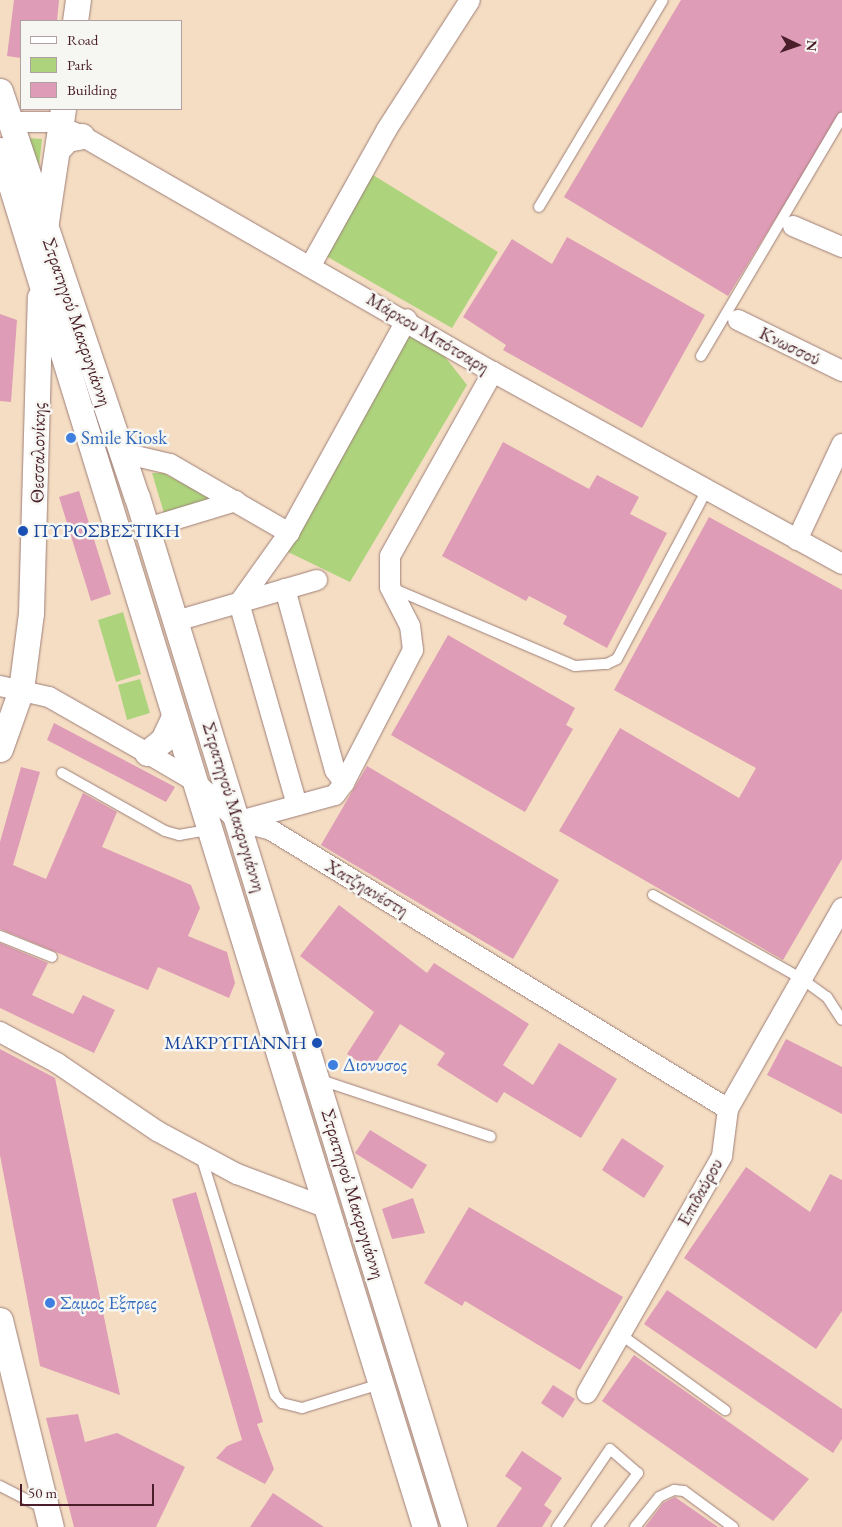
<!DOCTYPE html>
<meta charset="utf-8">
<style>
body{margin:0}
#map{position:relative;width:842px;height:1527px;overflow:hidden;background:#f4ddc3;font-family:"EB Garamond",serif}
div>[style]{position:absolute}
.green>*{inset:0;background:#add37d}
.building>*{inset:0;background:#de9cb6}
.roads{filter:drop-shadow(0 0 1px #9f7e77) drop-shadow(0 0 1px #9f7e77)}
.service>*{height:10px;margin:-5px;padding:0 5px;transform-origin:5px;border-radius:5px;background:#fff}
.minor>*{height:20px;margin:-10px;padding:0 10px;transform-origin:10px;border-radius:10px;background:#fff}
.tertiary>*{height:25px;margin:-12.5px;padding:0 12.5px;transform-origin:12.5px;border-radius:12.5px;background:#fff}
.dots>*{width:14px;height:14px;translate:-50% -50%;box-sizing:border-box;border:2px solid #f6f6f2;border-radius:50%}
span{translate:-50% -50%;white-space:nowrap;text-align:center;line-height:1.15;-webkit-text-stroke:5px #f6f6f2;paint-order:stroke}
.street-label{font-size:19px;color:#4a1f2b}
.shop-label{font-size:19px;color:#366cbe}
.left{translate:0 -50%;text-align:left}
.transit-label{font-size:19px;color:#164399}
.right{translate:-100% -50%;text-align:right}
.legend{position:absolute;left:20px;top:20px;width:162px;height:90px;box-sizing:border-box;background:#f6f6f2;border:1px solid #b1a0a2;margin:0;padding:6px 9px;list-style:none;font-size:15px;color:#4a1f2b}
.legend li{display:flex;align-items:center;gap:10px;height:25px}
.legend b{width:25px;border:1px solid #b1a0a2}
.north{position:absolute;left:772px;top:20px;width:50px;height:50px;-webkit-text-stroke:4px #f6f6f2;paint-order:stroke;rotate:93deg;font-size:14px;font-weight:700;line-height:20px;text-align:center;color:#4a1f2b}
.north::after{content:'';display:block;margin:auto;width:18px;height:22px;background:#4a1f2b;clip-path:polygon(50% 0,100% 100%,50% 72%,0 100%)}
.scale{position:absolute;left:20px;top:1484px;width:134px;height:22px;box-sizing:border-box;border:2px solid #4a1f2b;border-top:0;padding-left:6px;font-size:15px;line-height:18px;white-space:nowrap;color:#4a1f2b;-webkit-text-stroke:4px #f6f6f2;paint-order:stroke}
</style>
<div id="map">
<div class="green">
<i style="clip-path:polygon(27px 138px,42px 139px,39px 166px,36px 165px)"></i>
<i style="clip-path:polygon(373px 175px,498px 252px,452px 328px,326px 256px)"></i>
<i style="clip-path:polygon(406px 330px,439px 349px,467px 385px,350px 582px,284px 550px)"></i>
<i style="clip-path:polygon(152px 473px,163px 473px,216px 501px,167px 523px)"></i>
<i style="clip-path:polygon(123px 612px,141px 674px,116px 682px,98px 620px)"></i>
<i style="clip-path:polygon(140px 679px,150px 713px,127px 720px,118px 685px)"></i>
</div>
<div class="building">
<i style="clip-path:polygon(14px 0,59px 0,57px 21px,21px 21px,21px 58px,7px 56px)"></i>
<i style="clip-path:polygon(681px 0,842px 0,842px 111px,728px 296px,564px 197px)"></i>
<i style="clip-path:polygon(567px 237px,705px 315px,642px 428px,503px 350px,506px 345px,463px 317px,512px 239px,552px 264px)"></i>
<i style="clip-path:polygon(0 314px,17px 320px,11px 402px,0 401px)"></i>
<i style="clip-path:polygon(503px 442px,589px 489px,597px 475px,639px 497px,630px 514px,667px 533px,607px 648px,563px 624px,567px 616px,529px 596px,526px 601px,442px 556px)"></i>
<i style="clip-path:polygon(79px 491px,111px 594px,91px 601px,59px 497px)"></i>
<i style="clip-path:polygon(709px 517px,842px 590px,842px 859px,783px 960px,559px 831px,620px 728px,739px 798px,756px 768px,614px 690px)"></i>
<i style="clip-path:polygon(448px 635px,575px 708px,566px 725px,573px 729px,525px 812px,391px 735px)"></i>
<i style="clip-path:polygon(54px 723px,175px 787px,166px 802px,47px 740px)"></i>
<i style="clip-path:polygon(367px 766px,559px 880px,513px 959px,321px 845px)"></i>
<i style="clip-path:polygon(21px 767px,40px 772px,13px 865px,46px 879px,83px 793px,117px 812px,102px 847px,191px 885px,200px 908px,188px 936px,227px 952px,235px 983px,229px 998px,158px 967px,148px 990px,0 929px,0 842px)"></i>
<i style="clip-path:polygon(339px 905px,427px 973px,434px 963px,529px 1024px,503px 1065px,533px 1085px,559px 1043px,617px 1079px,581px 1138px,504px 1092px,497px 1103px,437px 1065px,445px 1053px,400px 1024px,371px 1070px,347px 1054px,374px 1012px,300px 956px)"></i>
<i style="clip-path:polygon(0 943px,48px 963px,32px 995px,73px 1014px,83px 995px,115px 1010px,94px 1053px,0 1008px)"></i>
<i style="clip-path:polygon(786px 1039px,842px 1067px,842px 1114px,767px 1075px)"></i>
<i style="clip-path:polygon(0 1049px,55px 1078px,120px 1395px,40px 1366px,0 1155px)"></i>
<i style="clip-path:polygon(370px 1130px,427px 1165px,412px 1189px,355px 1153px)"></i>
<i style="clip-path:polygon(622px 1138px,664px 1166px,644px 1198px,602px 1170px)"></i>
<i style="clip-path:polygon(746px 1167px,810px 1212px,830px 1174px,842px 1180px,842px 1311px,816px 1349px,684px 1258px)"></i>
<i style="clip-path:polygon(196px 1192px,263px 1422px,257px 1424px,274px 1469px,265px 1484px,216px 1458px,227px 1446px,242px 1440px,172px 1199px)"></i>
<i style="clip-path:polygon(413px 1198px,425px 1233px,392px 1239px,382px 1209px)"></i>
<i style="clip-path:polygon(469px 1207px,623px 1297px,580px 1370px,465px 1301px,462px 1306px,424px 1283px)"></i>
<i style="clip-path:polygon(667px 1290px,842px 1409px,842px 1439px,833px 1453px,644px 1324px)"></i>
<i style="clip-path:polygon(634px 1355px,809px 1479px,773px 1521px,602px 1401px)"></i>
<i style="clip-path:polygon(553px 1385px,575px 1399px,563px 1418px,541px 1403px)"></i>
<i style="clip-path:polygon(78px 1414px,85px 1442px,117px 1433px,185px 1467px,156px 1527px,74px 1527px,46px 1418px)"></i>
<i style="clip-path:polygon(522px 1451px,562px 1478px,544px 1505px,552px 1511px,542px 1527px,496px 1527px,522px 1488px,505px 1476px)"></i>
<i style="clip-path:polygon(273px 1493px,324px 1527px,250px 1527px)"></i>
<i style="clip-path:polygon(675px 1497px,718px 1527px,645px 1527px,663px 1503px)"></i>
</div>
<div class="roads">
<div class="service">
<i style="left:539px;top:207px;width:241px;rotate:-59.1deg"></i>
<i style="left:701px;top:356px;width:277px;rotate:-59.4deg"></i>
<i style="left:392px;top:588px;width:199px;rotate:23.1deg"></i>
<i style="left:575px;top:666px;width:32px;rotate:-4deg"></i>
<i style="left:607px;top:664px;width:11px;rotate:-27deg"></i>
<i style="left:617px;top:659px;width:191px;rotate:-62deg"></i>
<i style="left:62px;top:773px;width:118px;rotate:29.4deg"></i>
<i style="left:165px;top:831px;width:15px;rotate:16deg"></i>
<i style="left:179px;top:835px;width:29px;rotate:-10deg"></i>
<i style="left:653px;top:895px;width:171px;rotate:29.4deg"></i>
<i style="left:802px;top:979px;width:31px;rotate:36deg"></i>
<i style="left:827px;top:997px;width:27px;rotate:57deg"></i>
<i style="left:0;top:936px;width:56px;rotate:22deg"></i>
<i style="left:318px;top:1079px;width:182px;rotate:18.5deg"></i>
<i style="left:201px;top:1156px;width:250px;rotate:72.8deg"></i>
<i style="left:275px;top:1395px;width:11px;rotate:49deg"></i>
<i style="left:282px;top:1403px;width:21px;rotate:14deg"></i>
<i style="left:302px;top:1408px;width:82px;rotate:-17.1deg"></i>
<i style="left:620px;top:1334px;width:130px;rotate:35.9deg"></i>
<i style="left:0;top:1486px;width:48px;rotate:27.1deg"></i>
<i style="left:557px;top:1527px;width:94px;rotate:-55.8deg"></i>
<i style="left:610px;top:1449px;width:37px;rotate:41deg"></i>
<i style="left:638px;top:1473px;width:68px;rotate:127.2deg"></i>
<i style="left:635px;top:1527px;width:38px;rotate:-51deg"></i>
<i style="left:659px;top:1497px;width:17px;rotate:-25deg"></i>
<i style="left:674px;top:1490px;width:10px;rotate:6deg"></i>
<i style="left:684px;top:1491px;width:61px;rotate:36.3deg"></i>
</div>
<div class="minor">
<i style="left:10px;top:122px;width:39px"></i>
<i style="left:49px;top:122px;width:36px;rotate:23deg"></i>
<i style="left:82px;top:136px;width:474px;rotate:29.9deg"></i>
<i style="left:493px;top:372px;width:398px;rotate:28.8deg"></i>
<i style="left:793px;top:226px;width:53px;rotate:23.2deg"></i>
<i style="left:311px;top:265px;width:156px;rotate:-60.8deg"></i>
<i style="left:387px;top:129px;width:153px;rotate:-57.2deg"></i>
<i style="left:738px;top:320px;width:116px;rotate:26.1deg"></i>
<i style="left:123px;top:453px;width:48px;rotate:13.2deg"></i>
<i style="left:170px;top:464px;width:138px;rotate:30.1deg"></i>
<i style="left:147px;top:528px;width:93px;rotate:-16.9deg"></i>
<i style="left:797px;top:540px;width:106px;rotate:-64.9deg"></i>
<i style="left:285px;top:589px;width:188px;rotate:74.6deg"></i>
<i style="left:335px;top:770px;width:16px;rotate:55deg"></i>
<i style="left:176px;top:621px;width:147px;rotate:-16.2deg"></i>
<i style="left:0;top:686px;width:50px;rotate:12.7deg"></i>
<i style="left:49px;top:697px;width:113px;rotate:29.7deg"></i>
<i style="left:147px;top:753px;width:53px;rotate:30.4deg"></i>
<i style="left:193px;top:780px;width:61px;rotate:42.3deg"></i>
<i style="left:238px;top:821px;width:34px;rotate:15deg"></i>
<i style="left:271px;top:830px;width:535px;rotate:31.4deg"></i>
<i style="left:297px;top:805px;width:210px;rotate:-106deg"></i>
<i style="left:239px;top:603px;width:86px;rotate:-54.5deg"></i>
<i style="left:289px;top:533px;width:244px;rotate:-61.1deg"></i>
<i style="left:240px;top:821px;width:98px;rotate:-15.3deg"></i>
<i style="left:335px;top:795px;width:15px;rotate:-53deg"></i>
<i style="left:344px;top:783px;width:150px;rotate:-62.6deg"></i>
<i style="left:413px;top:650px;width:24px;rotate:-97deg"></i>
<i style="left:410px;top:626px;width:44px;rotate:-117.1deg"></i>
<i style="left:390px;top:587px;width:31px;rotate:-90deg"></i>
<i style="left:390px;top:556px;width:211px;rotate:-60.8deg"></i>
<i style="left:0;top:1032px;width:65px;rotate:28.5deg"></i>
<i style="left:57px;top:1063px;width:121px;rotate:34.2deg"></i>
<i style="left:157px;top:1131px;width:91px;rotate:28.3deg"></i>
<i style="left:237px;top:1174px;width:94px;rotate:20.6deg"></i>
<i style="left:587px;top:1393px;width:273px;rotate:-60.3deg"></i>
<i style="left:722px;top:1156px;width:47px;rotate:-82.7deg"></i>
<i style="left:728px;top:1109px;width:231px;rotate:-60.4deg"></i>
</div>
<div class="tertiary">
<i style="left:75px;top:21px;width:21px;rotate:-82deg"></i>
<i style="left:0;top:91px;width:428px;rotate:71.4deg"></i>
<i style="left:137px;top:497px;width:1078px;rotate:72.89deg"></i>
<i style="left:58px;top:149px;width:13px;rotate:-48deg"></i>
<i style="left:67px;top:139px;width:15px;rotate:-11deg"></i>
<i style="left:0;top:150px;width:1441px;rotate:72.85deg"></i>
<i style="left:45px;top:228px;width:120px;rotate:-81.4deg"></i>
<i style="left:0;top:749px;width:63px;rotate:-70.4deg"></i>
<i style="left:21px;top:690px;width:78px;rotate:-82.6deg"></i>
<i style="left:31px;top:613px;width:316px;rotate:-88.4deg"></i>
<i style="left:147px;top:753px;width:21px;rotate:-39deg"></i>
<i style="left:163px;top:740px;width:26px;rotate:-65deg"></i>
<i style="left:0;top:1320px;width:213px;rotate:76.2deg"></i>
</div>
</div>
<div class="dots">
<i style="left:71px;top:438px;background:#3f7fe0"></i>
<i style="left:23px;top:531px;background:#1a4fb4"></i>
<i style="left:317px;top:1043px;background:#1a4fb4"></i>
<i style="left:333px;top:1065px;background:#3f7fe0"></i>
<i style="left:50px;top:1303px;background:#3f7fe0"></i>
</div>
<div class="street-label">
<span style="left:77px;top:322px;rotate:71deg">Στρατηγού Μακρυγιάννη</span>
<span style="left:428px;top:333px;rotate:31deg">Μάρκου Μπότσαρη</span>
<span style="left:790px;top:346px;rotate:26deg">Κνωσσού</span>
<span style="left:38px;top:453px;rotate:-89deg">Θεσσαλονίκης</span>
<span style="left:234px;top:807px;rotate:73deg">Στρατηγού Μακρυγιάννη</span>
<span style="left:367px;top:888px;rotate:31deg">Χατζηανέστη</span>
<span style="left:700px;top:1192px;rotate:-61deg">Επιδαύρου</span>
<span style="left:353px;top:1194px;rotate:73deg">Στρατηγού Μακρυγιάννη</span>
</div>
<div class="shop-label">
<span class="left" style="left:81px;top:438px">Smile Kiosk</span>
<span class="left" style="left:343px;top:1065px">Διονυσος</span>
<span class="left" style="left:60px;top:1303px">Σαμος Εξπρες</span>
</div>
<div class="transit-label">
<span class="left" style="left:33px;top:531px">ΠΥΡΟΣΒΕΣΤΙΚΗ</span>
<span class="right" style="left:307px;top:1043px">ΜΑΚΡΥΓΙΑΝΝΗ</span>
</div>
<ul class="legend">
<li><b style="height:6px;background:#fff"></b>Road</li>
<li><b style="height:14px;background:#add37d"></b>Park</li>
<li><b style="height:14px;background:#de9cb6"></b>Building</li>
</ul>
<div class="north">N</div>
<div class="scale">50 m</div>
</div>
